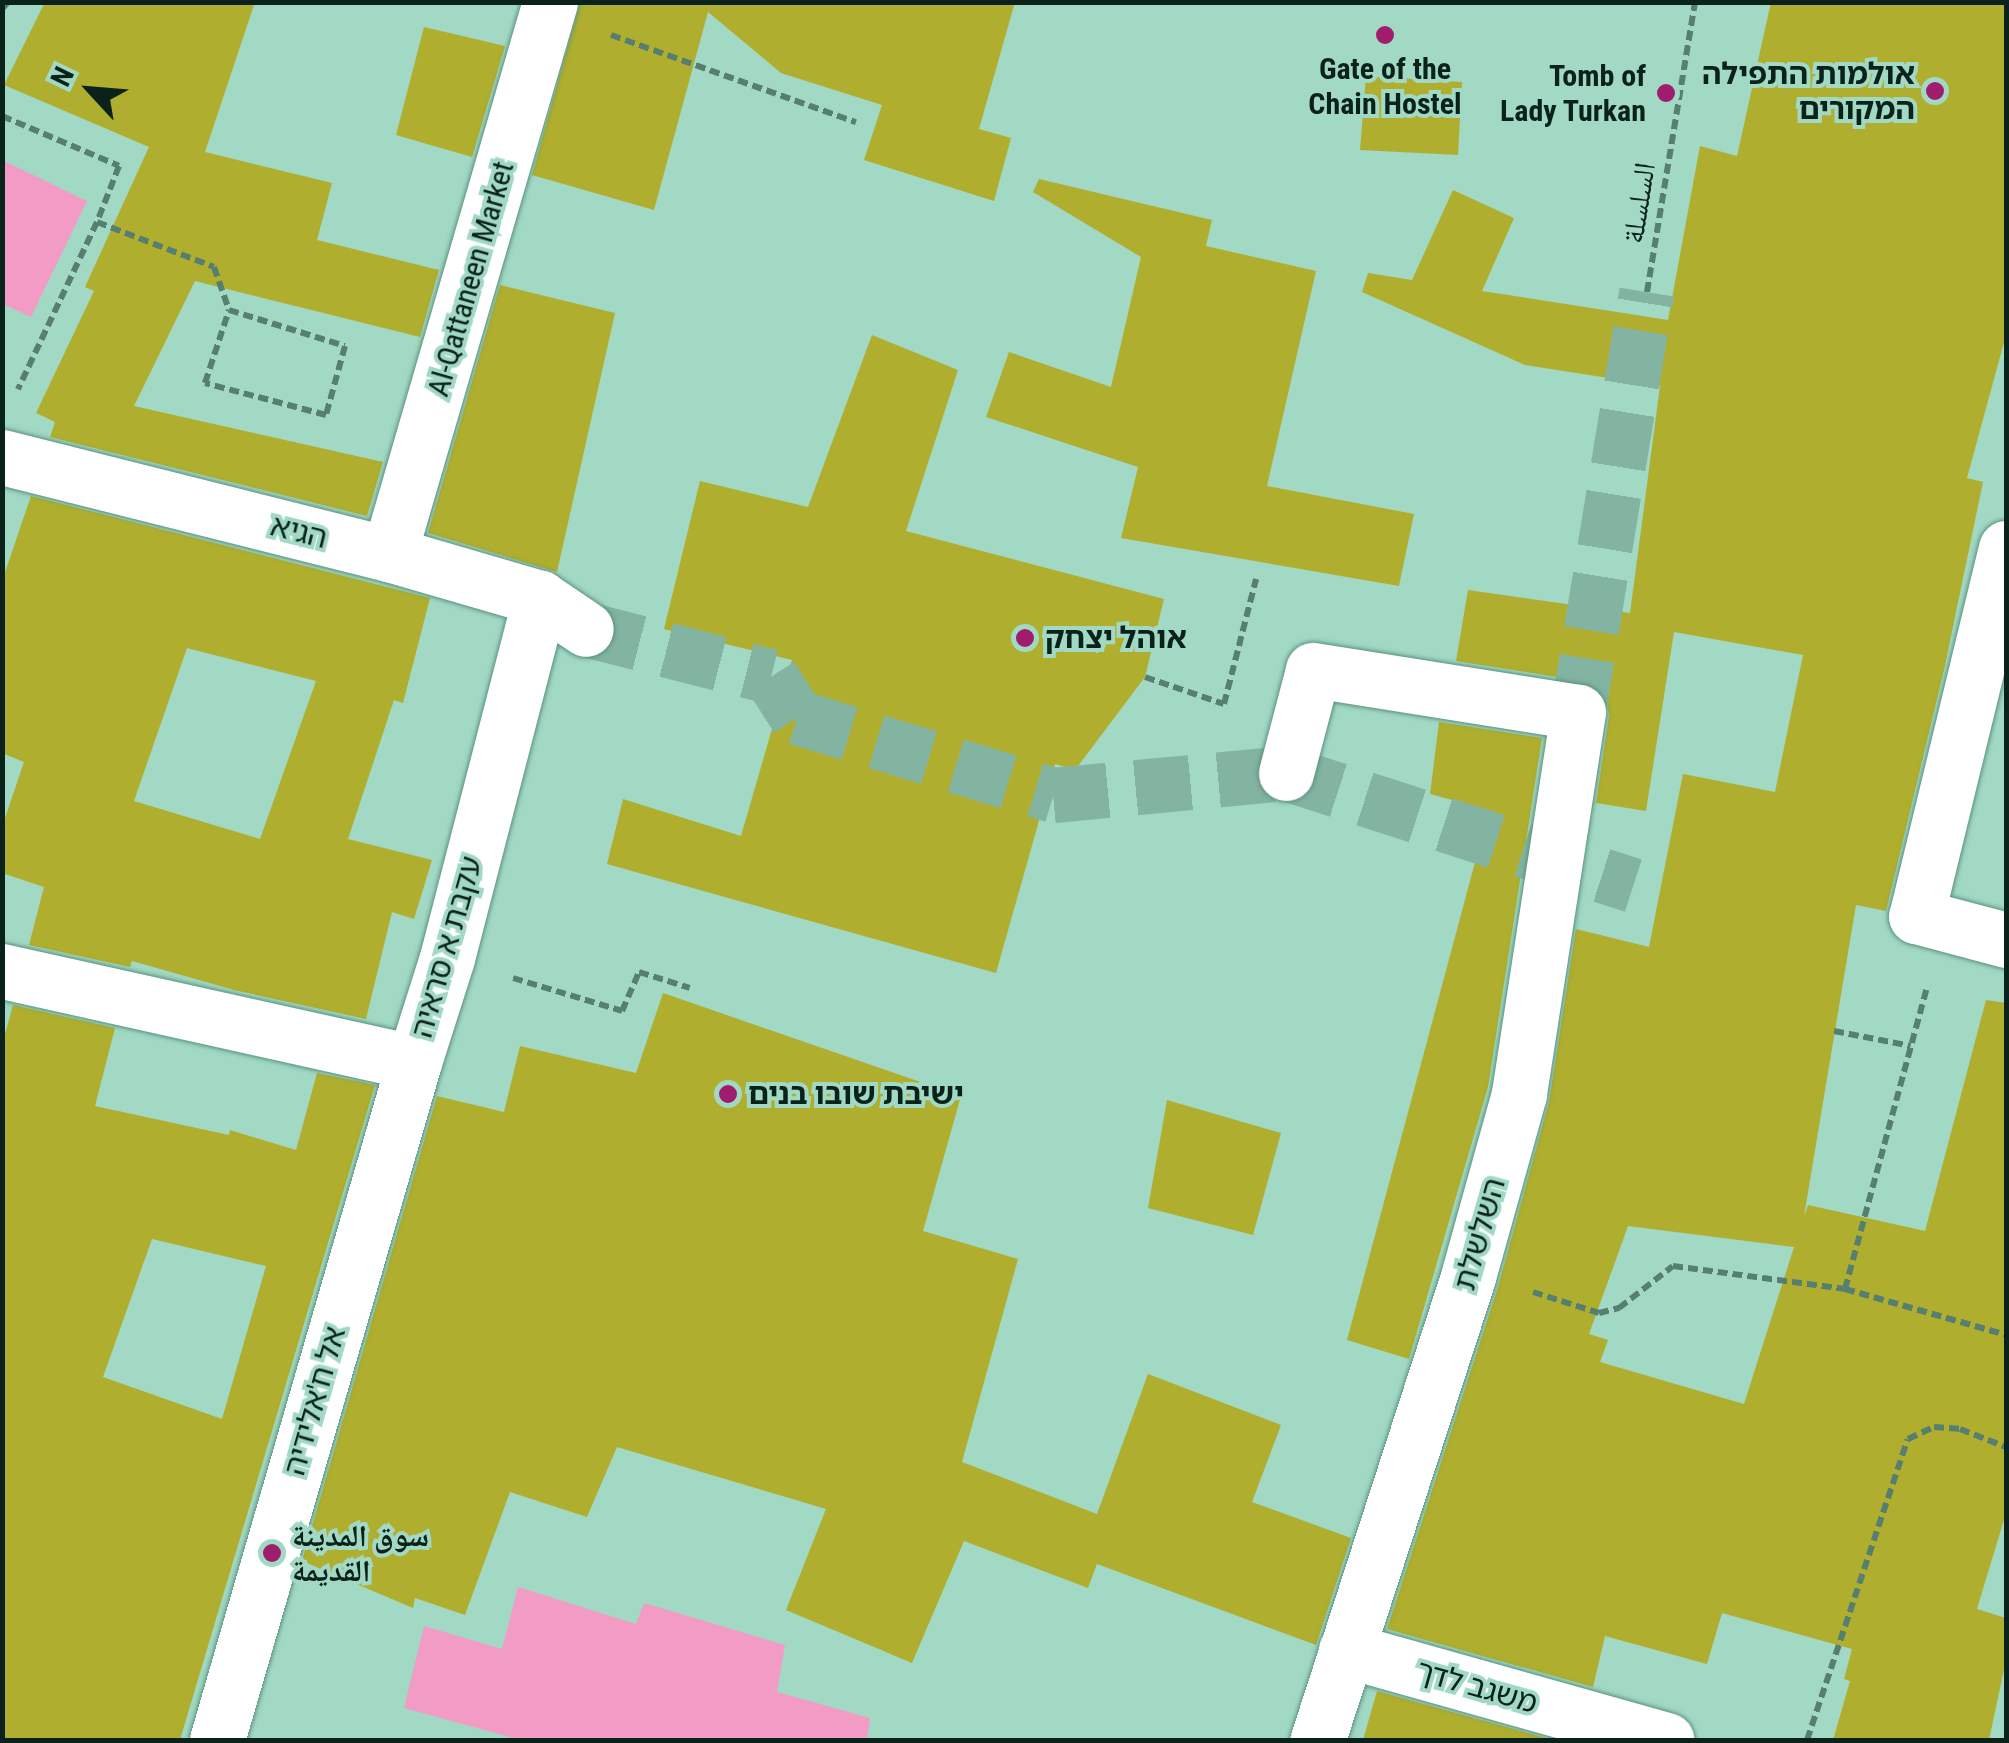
<!DOCTYPE html>
<meta charset="utf-8">
<style>
body{margin:0}
#map{position:relative;width:2009px;height:1743px;overflow:hidden;background:#a1d9c4;font-family:"Roboto Condensed","Noto Naskh Arabic","Noto Sans Hebrew",sans-serif}
div>[style]{position:absolute}
.green>*{inset:0;background:#f29bc5}
.building>*{inset:0;background:#afae2e}
.street-tunnel>*{height:55px;margin-top:-27.5px;transform-origin:0;background:repeating-linear-gradient(90deg,#83b4a2 0 55px,transparent 0 83px)}
.path>*{height:6px;margin-top:-3px;transform-origin:0;background:repeating-linear-gradient(90deg,#577f70 0 10px,transparent 0 15px)}
.roads{filter:drop-shadow(0 0 2px #5b927e) drop-shadow(0 0 2px #5b927e)}
.street>*{height:55px;margin:-27.5px;padding:0 27.5px;transform-origin:27.5px;border-radius:27.5px;background:#fff}
.dots>*{width:28px;height:28px;translate:-50% -50%;box-sizing:border-box;border:5px solid #a1d9c4;border-radius:50%}
span{translate:-50% -50%;white-space:nowrap;text-align:center;line-height:1.15;-webkit-text-stroke:8px #a1d9c4;paint-order:stroke}
.poi-label{font-size:30px;color:#0b221b;font-weight:700}
.right{translate:-100% -50%;text-align:right}
.left{translate:0 -50%;text-align:left}
.street-label{font-size:30px;color:#0b221b}
.frame{position:absolute;inset:0;border:5px solid #0b221b;pointer-events:none}
.north{position:absolute;left:40px;top:40px;width:100px;height:100px;-webkit-text-stroke:8px #a1d9c4;paint-order:stroke;rotate:296deg;font-size:28px;font-weight:700;line-height:40px;text-align:center;color:#0b221b}
.north::after{content:'';display:block;margin:auto;width:35px;height:45px;background:#0b221b;clip-path:polygon(50% 0,100% 100%,50% 72%,0 100%)}
</style>
<div id="map">
<div class="green">
<i style="clip-path:polygon(2px 160px,87px 201px,31px 317px,3px 304px)"></i>
<i style="clip-path:polygon(518px 1587px,636px 1624px,644px 1603px,785px 1645px,777px 1692px,870px 1718px,867px 1740px,521px 1740px,404px 1708px,424px 1626px,502px 1649px)"></i>
</div>
<div class="building">
<i style="clip-path:polygon(45px 2px,255px 2px,205px 152px,332px 183px,317px 240px,439px 270px,420px 337px,195px 281px,134px 406px,383px 462px,367px 516px,50px 437px,55px 422px,36px 413px,94px 291px,85px 287px,149px 147px,4px 85px)"></i>
<i style="clip-path:polygon(580px 2px,1015px 2px,979px 129px,1011px 138px,994px 201px,864px 160px,882px 105px,781px 73px,708px 12px,654px 210px,532px 175px)"></i>
<i style="clip-path:polygon(evenodd,1771px 2px,2006px 2px,2006px 335px,1967px 478px,1983px 482px,1944px 670px,1886px 911px,1856px 905px,1804px 1216px,1808px 1205px,1925px 1231px,1986px 1000px,2006px 1003px,2006px 1513px,1977px 1609px,2006px 1618px,2006px 1660px,1989px 1740px,1833px 1740px,1850px 1681px,1844px 1679px,1852px 1649px,1722px 1613px,1707px 1664px,1605px 1636px,1593px 1687px,1387px 1629px,1498px 1287px,1549px 1102px,1576px 929px,1649px 947px,1683px 774px,1775px 792px,1803px 655px,1674px 632px,1646px 811px,1596px 803px,1609px 716px,1607px 702px,1598px 688px,1583px 681px,1456px 661px,1468px 590px,1630px 613px,1660px 386px,1525px 365px,1362px 292px,1368px 273px,1412px 280px,1453px 190px,1514px 218px,1482px 291px,1668px 320px,1700px 146px,1737px 156px,1771px 2px,1628px 1226px,1794px 1247px,1744px 1404px,1600px 1362px,1608px 1340px,1589px 1334px,1628px 1226px)"></i>
<i style="clip-path:polygon(424px 27px,505px 46px,472px 157px,396px 135px)"></i>
<i style="clip-path:polygon(1366px 76px,1462px 82px,1458px 155px,1360px 150px)"></i>
<i style="clip-path:polygon(1039px 179px,1212px 220px,1206px 246px,1316px 271px,1267px 486px,1414px 514px,1399px 586px,1121px 538px,1138px 467px,986px 417px,1009px 352px,1111px 387px,1141px 257px,1033px 192px)"></i>
<i style="clip-path:polygon(500px 285px,615px 313px,557px 572px,428px 533px)"></i>
<i style="clip-path:polygon(872px 335px,958px 370px,906px 531px,1164px 599px,1145px 677px,1075px 770px,1055px 764px,996px 973px,607px 864px,623px 799px,741px 836px,792px 660px,664px 629px,700px 481px,808px 507px)"></i>
<i style="clip-path:polygon(evenodd,31px 496px,430px 598px,403px 703px,394px 700px,348px 839px,432px 860px,414px 919px,392px 912px,366px 1019px,234px 990px,132px 961px,130px 967px,29px 945px,44px 887px,2px 873px,2px 827px,24px 762px,2px 753px,2px 581px,31px 496px,187px 648px,316px 681px,260px 839px,134px 801px,187px 648px)"></i>
<i style="clip-path:polygon(1439px 722px,1542px 738px,1488px 1087px,1409px 1359px,1347px 1340px,1489px 810px,1430px 794px)"></i>
<i style="clip-path:polygon(663px 993px,961px 1096px,923px 1231px,1018px 1259px,962px 1462px,1097px 1514px,1148px 1374px,1281px 1425px,1252px 1502px,1351px 1538px,1316px 1645px,1097px 1564px,1088px 1588px,964px 1541px,912px 1663px,786px 1610px,826px 1509px,617px 1447px,587px 1517px,510px 1492px,465px 1615px,415px 1598px,413px 1608px,302px 1561px,437px 1096px,504px 1112px,520px 1046px,636px 1073px)"></i>
<i style="clip-path:polygon(evenodd,13px 1005px,115px 1028px,95px 1106px,229px 1135px,230px 1130px,296px 1150px,317px 1073px,375px 1085px,180px 1740px,2px 1740px,2px 1045px,13px 1005px,152px 1239px,266px 1266px,222px 1419px,103px 1377px,152px 1239px)"></i>
<i style="clip-path:polygon(1167px 1100px,1281px 1133px,1253px 1235px,1148px 1208px)"></i>
<i style="clip-path:polygon(1377px 1691px,1553px 1740px,1363px 1740px)"></i>
</div>
<div class="street-tunnel">
<i style="left:586px;top:629px;width:191px;rotate:14.3deg"></i>
<i style="left:771px;top:676px;width:49px;rotate:57.6deg"></i>
<i style="left:797px;top:717px;width:268px;rotate:16.9deg"></i>
<i style="left:1053px;top:795px;width:234px;rotate:-5.4deg"></i>
<i style="left:1286px;top:773px;width:365px;rotate:17.9deg"></i>
<i style="left:1578px;top:712px;width:426px;rotate:-80.7deg"></i>
</div>
<div class="path">
<i style="left:2px;top:9px;width:9px;rotate:-49deg"></i>
<i style="left:611px;top:35px;width:260px;rotate:19.6deg"></i>
<i style="left:2px;top:116px;width:127px;rotate:23.1deg"></i>
<i style="left:119px;top:166px;width:60px;rotate:111.4deg"></i>
<i style="left:97px;top:222px;width:185px;rotate:115.3deg"></i>
<i style="left:97px;top:222px;width:125px;rotate:21deg"></i>
<i style="left:214px;top:267px;width:46px;rotate:70.8deg"></i>
<i style="left:229px;top:310px;width:121px;rotate:17.2deg"></i>
<i style="left:345px;top:346px;width:72px;rotate:105.4deg"></i>
<i style="left:326px;top:415px;width:125px;rotate:-165.2deg"></i>
<i style="left:205px;top:383px;width:77px;rotate:-71.8deg"></i>
<i style="left:1647px;top:292px;width:294px;rotate:-80.6deg"></i>
<i style="left:1145px;top:677px;width:83px;rotate:18.9deg"></i>
<i style="left:1224px;top:704px;width:129px;rotate:-75.6deg"></i>
<i style="left:513px;top:978px;width:114px;rotate:16.8deg"></i>
<i style="left:622px;top:1011px;width:43px;rotate:-66.4deg"></i>
<i style="left:639px;top:972px;width:53px;rotate:17.4deg"></i>
<i style="left:1834px;top:1031px;width:78px;rotate:11deg"></i>
<i style="left:1845px;top:1289px;width:167px;rotate:15.9deg"></i>
<i style="left:1533px;top:1292px;width:69px;rotate:17.7deg"></i>
<i style="left:1599px;top:1313px;width:21px;rotate:-14deg"></i>
<i style="left:1619px;top:1308px;width:68px;rotate:-37.9deg"></i>
<i style="left:1673px;top:1266px;width:174px;rotate:7.6deg"></i>
<i style="left:1845px;top:1289px;width:310px;rotate:-74.8deg"></i>
<i style="left:1807px;top:1740px;width:317px;rotate:-71.5deg"></i>
<i style="left:1908px;top:1439px;width:29px;rotate:-25deg"></i>
<i style="left:1934px;top:1427px;width:26px;rotate:4deg"></i>
<i style="left:1960px;top:1429px;width:49px;rotate:21.4deg"></i>
</div>
<div class="roads">
<div class="street">
<i style="left:2px;top:457px;width:399px;rotate:14.1deg"></i>
<i style="left:389px;top:554px;width:157px;rotate:16.2deg"></i>
<i style="left:540px;top:598px;width:55px;rotate:34deg"></i>
<i style="left:2006px;top:548px;width:379px;rotate:103.7deg"></i>
<i style="left:1916px;top:916px;width:93px;rotate:14.9deg"></i>
<i style="left:389px;top:554px;width:575px;rotate:-73.74deg"></i>
<i style="left:1286px;top:773px;width:106px;rotate:-75.3deg"></i>
<i style="left:1313px;top:670px;width:268px;rotate:9deg"></i>
<i style="left:1578px;top:712px;width:387px;rotate:98.8deg"></i>
<i style="left:1519px;top:1094px;width:190px;rotate:105.6deg"></i>
<i style="left:1468px;top:1277px;width:487px;rotate:108deg"></i>
<i style="left:2px;top:971px;width:422px;rotate:12.5deg"></i>
<i style="left:414px;top:1062px;width:109px;rotate:-72.4deg"></i>
<i style="left:447px;top:958px;width:372px;rotate:-75.5deg"></i>
<i style="left:1346px;top:1650px;width:333px;rotate:15.7deg"></i>
<i style="left:217px;top:1740px;width:706px;rotate:-73.8deg"></i>
</div>
</div>
<div class="dots">
<i style="left:1385px;top:35px;background:#a01c6c"></i>
<i style="left:1935px;top:91px;background:#a01c6c"></i>
<i style="left:1666px;top:93px;background:#a01c6c"></i>
<i style="left:1025px;top:638px;background:#a01c6c"></i>
<i style="left:728px;top:1094px;background:#a01c6c"></i>
<i style="left:272px;top:1553px;background:#a01c6c"></i>
</div>
<div class="poi-label">
<span style="left:1385px;top:86px">Gate of the<br>Chain Hostel</span>
<span class="right" style="left:1915px;top:91px">אולמות התפילה<br>המקורים</span>
<span class="right" style="left:1646px;top:93px">Tomb of<br>Lady Turkan</span>
<span class="left" style="left:1045px;top:638px">אוהל יצחק</span>
<span class="left" style="left:748px;top:1094px">ישיבת שובו בנים</span>
<span class="left" style="left:292px;top:1553px">سوق المدينة<br>القديمة</span>
</div>
<div class="street-label">
<span style="left:1639px;top:203px;rotate:-81deg">السلسلة</span>
<span style="left:471px;top:279px;rotate:-74deg">Al-Qattaneen Market</span>
<span style="left:299px;top:532px;rotate:14deg">הגיא</span>
<span style="left:447px;top:947px;rotate:-74deg">עקבת א סראיה</span>
<span style="left:1480px;top:1234px;rotate:-74deg">השלשלת</span>
<span style="left:315px;top:1401px;rotate:-74deg">אל ח'אלידיה</span>
<span style="left:1477px;top:1687px;rotate:16deg">משגב לדך</span>
</div>
<div class="frame"></div>
<div class="north">N</div>
</div>
